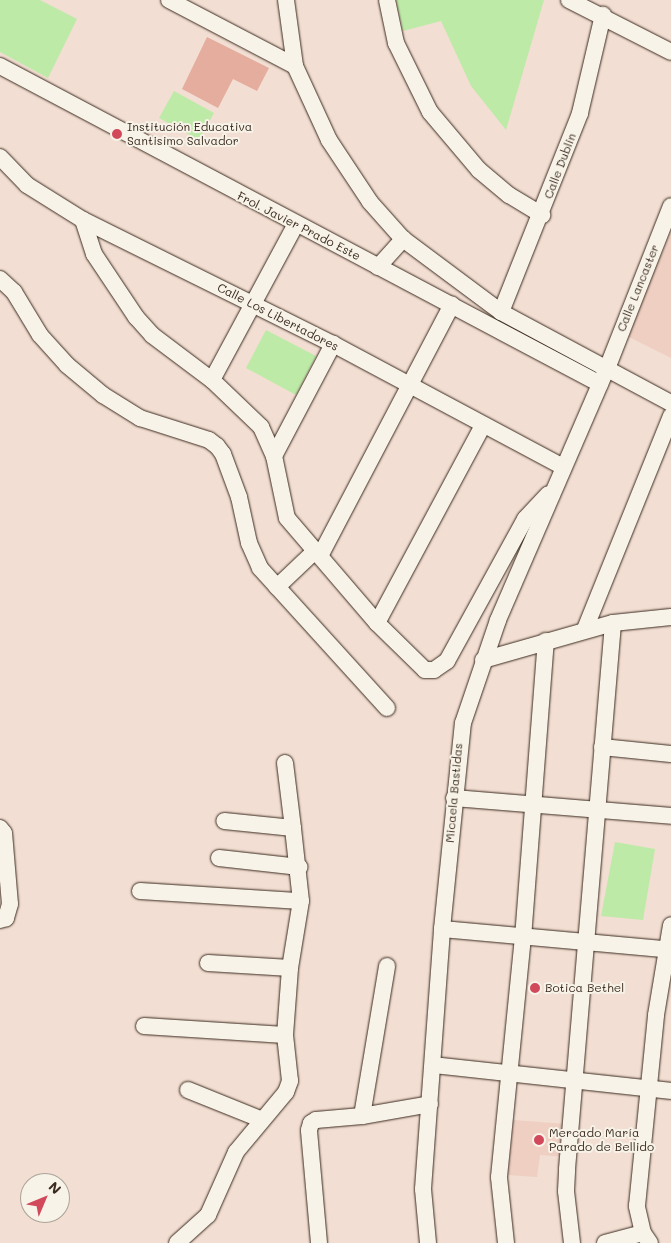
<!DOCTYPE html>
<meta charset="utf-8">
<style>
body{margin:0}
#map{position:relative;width:671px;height:1243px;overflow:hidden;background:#f2ded2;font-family:Mali,sans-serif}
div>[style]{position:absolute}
.built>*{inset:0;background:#eecfc2}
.green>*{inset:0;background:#beeaa8}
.building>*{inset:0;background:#e5ad9e}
.roads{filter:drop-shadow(0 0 1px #3b2a1e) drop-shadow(0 0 1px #3b2a1e)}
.minor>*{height:16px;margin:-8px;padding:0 8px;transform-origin:8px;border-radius:8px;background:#f7f3e8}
.dots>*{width:14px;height:14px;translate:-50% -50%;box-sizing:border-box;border:2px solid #f7f3e8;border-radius:50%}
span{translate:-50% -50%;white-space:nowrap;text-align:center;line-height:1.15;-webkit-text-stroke:4px #f7f3e8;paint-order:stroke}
.poi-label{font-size:12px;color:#3b2a1e}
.left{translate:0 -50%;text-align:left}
.street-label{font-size:12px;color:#3b2a1e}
.north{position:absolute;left:20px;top:1173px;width:50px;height:50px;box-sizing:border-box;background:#f7f3e8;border:1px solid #aca397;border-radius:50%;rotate:45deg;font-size:14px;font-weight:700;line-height:20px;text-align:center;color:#3b2a1e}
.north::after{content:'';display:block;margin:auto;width:18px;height:22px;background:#d1495b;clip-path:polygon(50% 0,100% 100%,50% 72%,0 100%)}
</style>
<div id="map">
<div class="built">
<i style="clip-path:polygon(671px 232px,671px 358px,627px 336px)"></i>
<i style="clip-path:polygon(513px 1120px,567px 1124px,565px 1157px,540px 1155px,537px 1177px,508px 1175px)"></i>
</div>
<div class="green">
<i style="clip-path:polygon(0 0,40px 0,77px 19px,48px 78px,0 52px)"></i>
<i style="clip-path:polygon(396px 0,544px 0,506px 130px,471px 86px,441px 21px,403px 31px)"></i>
<i style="clip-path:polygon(174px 91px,214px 113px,199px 140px,159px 118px)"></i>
<i style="clip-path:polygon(266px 330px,316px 356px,296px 395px,246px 368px)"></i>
<i style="clip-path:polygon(615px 842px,655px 849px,643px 920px,601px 916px)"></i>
</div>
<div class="building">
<i style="clip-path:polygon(207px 37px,269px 68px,257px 91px,233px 79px,218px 108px,182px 89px)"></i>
</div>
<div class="roads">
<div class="minor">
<i style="left:169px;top:0;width:142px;rotate:27.6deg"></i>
<i style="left:286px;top:0;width:67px;rotate:82.2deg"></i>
<i style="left:295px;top:66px;width:81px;rotate:65.3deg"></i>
<i style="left:329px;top:140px;width:74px;rotate:56.5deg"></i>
<i style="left:370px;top:202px;width:50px;rotate:48.3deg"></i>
<i style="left:403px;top:239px;width:122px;rotate:36.7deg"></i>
<i style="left:501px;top:312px;width:193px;rotate:28.2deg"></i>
<i style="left:387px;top:0;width:44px;rotate:78.2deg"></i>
<i style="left:396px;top:43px;width:77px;rotate:63.8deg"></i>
<i style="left:430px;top:112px;width:76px;rotate:49.8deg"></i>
<i style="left:479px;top:170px;width:39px;rotate:40deg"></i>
<i style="left:509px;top:195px;width:39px;rotate:31deg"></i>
<i style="left:569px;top:0;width:114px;rotate:27deg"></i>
<i style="left:0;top:66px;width:679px;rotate:27.92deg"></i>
<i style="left:0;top:157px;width:39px;rotate:46deg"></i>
<i style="left:27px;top:185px;width:66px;rotate:32deg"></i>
<i style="left:83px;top:220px;width:279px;rotate:26.4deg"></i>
<i style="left:333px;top:344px;width:261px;rotate:28.1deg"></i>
<i style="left:83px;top:220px;width:36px;rotate:72deg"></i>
<i style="left:94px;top:254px;width:76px;rotate:56.3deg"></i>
<i style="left:136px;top:317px;width:24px;rotate:48deg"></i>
<i style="left:152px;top:335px;width:75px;rotate:36.9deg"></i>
<i style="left:212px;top:380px;width:68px;rotate:43.8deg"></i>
<i style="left:261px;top:427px;width:32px;rotate:66deg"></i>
<i style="left:274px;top:456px;width:63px;rotate:78.2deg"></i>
<i style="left:287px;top:518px;width:138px;rotate:49.4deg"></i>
<i style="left:377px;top:623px;width:67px;rotate:44.4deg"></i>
<i style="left:425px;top:670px;width:9px"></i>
<i style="left:434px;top:670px;width:16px;rotate:-35deg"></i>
<i style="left:447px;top:661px;width:162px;rotate:-61.2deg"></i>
<i style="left:525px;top:519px;width:34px;rotate:-47deg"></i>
<i style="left:378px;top:267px;width:38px;rotate:-48deg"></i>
<i style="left:0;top:279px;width:19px;rotate:43deg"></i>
<i style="left:14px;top:292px;width:50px;rotate:58.8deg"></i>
<i style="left:40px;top:335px;width:40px;rotate:48deg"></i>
<i style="left:67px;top:365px;width:47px;rotate:39.8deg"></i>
<i style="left:103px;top:395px;width:44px;rotate:31.9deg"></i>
<i style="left:140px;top:418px;width:72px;rotate:17.7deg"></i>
<i style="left:209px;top:440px;width:10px;rotate:37deg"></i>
<i style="left:217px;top:446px;width:10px;rotate:53deg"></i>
<i style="left:223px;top:454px;width:46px;rotate:69.6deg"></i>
<i style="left:239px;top:497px;width:47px;rotate:77.7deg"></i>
<i style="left:249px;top:543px;width:27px;rotate:66deg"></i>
<i style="left:260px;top:568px;width:189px;rotate:47.8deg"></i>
<i style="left:501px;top:312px;width:214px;rotate:-68.3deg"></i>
<i style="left:580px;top:113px;width:101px;rotate:-76.8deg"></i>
<i style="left:212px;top:380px;width:177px;rotate:-61.7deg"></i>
<i style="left:274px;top:456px;width:127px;rotate:-62.2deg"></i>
<i style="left:320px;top:556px;width:284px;rotate:-62.3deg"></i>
<i style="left:277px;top:587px;width:52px;rotate:-43.5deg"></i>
<i style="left:377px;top:623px;width:225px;rotate:-61.8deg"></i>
<i style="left:585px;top:629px;width:230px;rotate:-68deg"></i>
<i style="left:483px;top:660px;width:135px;rotate:-15.9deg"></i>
<i style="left:613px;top:623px;width:58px;rotate:-5.9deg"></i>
<i style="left:602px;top:747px;width:69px;rotate:5.8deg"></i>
<i style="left:285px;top:763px;width:65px;rotate:83deg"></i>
<i style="left:454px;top:798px;width:218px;rotate:4.7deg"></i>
<i style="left:0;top:828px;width:6px;rotate:51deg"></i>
<i style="left:4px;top:833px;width:71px;rotate:85.2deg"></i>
<i style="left:10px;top:904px;width:15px;rotate:106deg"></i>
<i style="left:6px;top:918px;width:6px;rotate:162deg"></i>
<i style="left:219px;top:858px;width:81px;rotate:6.4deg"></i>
<i style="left:140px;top:891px;width:161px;rotate:3.6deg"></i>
<i style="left:442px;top:929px;width:230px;rotate:5.2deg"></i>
<i style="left:208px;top:963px;width:82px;rotate:3.5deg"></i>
<i style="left:144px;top:1026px;width:141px;rotate:3.7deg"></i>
<i style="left:433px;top:1065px;width:239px;rotate:6.2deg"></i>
<i style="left:188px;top:1090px;width:78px;rotate:21.9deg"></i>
<i style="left:362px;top:1116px;width:152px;rotate:-80.5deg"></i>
<i style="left:177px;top:1243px;width:42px;rotate:-42.1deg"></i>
<i style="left:208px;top:1215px;width:69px;rotate:-66deg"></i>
<i style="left:236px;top:1152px;width:78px;rotate:-50.2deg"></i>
<i style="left:286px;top:1092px;width:12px;rotate:-70deg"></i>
<i style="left:290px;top:1081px;width:46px;rotate:-96.2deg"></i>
<i style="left:285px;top:1035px;width:67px;rotate:-85.7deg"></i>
<i style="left:290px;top:968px;width:68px;rotate:-80.7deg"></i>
<i style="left:301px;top:901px;width:73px;rotate:-96.3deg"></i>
<i style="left:293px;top:828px;width:69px;rotate:-174.2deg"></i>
<i style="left:319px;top:1243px;width:113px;rotate:-95.1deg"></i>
<i style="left:309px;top:1130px;width:7px;rotate:-74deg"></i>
<i style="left:311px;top:1123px;width:6px;rotate:-31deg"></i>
<i style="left:316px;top:1120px;width:46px;rotate:-5deg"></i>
<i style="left:362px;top:1116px;width:69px;rotate:-10deg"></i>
<i style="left:428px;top:1243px;width:54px;rotate:-95.3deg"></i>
<i style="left:423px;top:1189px;width:261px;rotate:-85.8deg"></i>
<i style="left:442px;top:929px;width:207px;rotate:-84.2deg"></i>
<i style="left:463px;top:723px;width:109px;rotate:-71.2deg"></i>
<i style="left:498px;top:620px;width:271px;rotate:-66.6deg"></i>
<i style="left:606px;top:371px;width:177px;rotate:-68.5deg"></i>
<i style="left:506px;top:1243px;width:66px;rotate:-96.1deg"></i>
<i style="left:499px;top:1177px;width:240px;rotate:-84.3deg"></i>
<i style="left:523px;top:938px;width:298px;rotate:-85.6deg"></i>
<i style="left:572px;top:1243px;width:52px;rotate:-96.6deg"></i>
<i style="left:566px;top:1191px;width:22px;rotate:-87deg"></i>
<i style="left:567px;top:1169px;width:548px;rotate:-85.18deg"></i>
<i style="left:605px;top:1243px;width:39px;rotate:-15deg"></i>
<i style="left:650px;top:1243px;width:12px;rotate:-125deg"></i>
<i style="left:643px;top:1233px;width:28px;rotate:-103deg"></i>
<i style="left:637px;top:1206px;width:192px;rotate:-84.3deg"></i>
<i style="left:656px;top:1015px;width:91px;rotate:-80.5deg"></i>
</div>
</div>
<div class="dots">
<i style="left:117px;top:134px;background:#d1495b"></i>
<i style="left:535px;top:988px;background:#d1495b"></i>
<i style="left:539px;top:1140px;background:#d1495b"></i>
</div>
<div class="poi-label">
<span class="left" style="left:127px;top:134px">Institución Educativa<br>Santisimo Salvador</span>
<span class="left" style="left:545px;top:988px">Botica Bethel</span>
<span class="left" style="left:549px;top:1140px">Mercado María<br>Parado de Bellido</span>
</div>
<div class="street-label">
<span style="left:560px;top:166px;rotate:-69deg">Calle Dublin</span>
<span style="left:299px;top:226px;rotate:27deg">Frol. Javier Prado Este</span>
<span style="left:638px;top:288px;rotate:-68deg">Calle Lancaster</span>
<span style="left:278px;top:317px;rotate:27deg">Calle Los Libertadores</span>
<span style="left:454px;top:793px;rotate:-85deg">Micaela Bastidas</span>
</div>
<div class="north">N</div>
</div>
